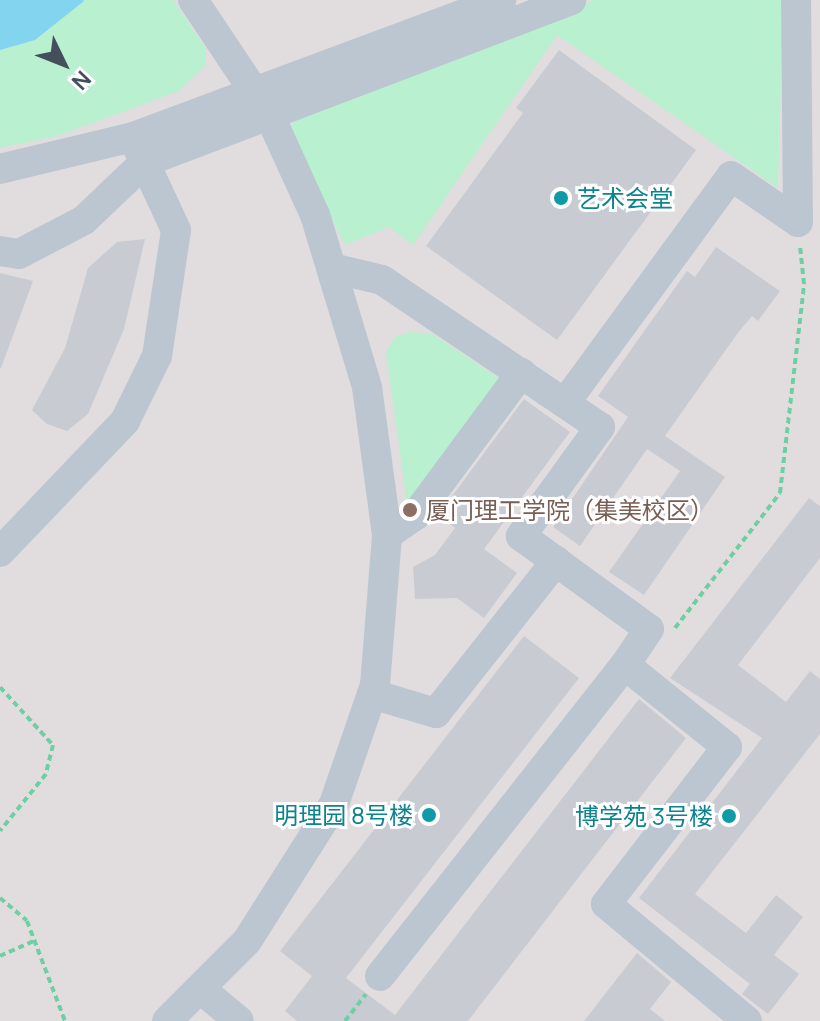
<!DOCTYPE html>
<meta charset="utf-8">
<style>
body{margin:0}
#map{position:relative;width:820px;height:1021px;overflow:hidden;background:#efecec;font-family:Manrope,"Noto Sans SC",sans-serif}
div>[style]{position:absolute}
.education>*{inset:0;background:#e1ddde}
.green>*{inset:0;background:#b8f0d0}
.water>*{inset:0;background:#83d4ef}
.building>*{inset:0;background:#c9cbd2}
.path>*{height:4px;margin-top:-2px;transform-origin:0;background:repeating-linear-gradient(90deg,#6fcfa4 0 6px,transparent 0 10px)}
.minor>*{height:30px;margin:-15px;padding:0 15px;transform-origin:15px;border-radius:15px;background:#bcc6d0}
.dots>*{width:22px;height:22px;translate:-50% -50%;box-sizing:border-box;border:4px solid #fff;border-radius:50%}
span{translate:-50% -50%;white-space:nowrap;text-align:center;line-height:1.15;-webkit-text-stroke:6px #fff;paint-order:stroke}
.culture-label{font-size:24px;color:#0d838f}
.left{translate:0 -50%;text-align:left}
.right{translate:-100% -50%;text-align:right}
.education-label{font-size:24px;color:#785e54}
.north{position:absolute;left:24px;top:24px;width:80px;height:80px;-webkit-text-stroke:6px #fff;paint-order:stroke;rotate:133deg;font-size:22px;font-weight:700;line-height:32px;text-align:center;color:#444f5b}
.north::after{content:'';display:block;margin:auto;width:28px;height:36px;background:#444f5b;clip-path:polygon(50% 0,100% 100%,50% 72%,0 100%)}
</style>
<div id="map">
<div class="education">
<i style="clip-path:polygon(0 0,820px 0,820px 1021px,0 1021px)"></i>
</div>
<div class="green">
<i style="clip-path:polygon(83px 0,173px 0,206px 49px,205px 66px,179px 91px,57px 136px,0 148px,0 50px,35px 40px)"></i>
<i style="clip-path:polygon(594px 0,783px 0,778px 188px,557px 35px,413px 245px,389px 227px,345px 245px,288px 129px,303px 113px)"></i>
<i style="clip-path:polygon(410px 332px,432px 334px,500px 379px,408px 510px,386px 352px,395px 337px)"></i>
</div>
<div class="water">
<i style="clip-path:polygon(0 0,83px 0,84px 1px,35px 40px,0 50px)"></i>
</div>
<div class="building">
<i style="clip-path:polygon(559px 50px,696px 150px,557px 340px,426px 246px,523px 113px,516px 108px)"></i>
<i style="clip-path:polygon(145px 239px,124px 329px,88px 414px,67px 431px,47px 424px,32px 410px,65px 348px,88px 268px,117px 242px)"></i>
<i style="clip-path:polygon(716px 247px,780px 291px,758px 321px,752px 316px,737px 334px,665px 436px,725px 477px,644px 595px,609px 572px,680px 471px,647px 449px,580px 546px,553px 527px,628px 417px,598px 396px,687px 271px,695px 277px)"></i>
<i style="clip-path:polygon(0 273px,33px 281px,1px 368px,0 368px)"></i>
<i style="clip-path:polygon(524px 399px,570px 432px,484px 549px,517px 573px,484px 618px,457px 598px,415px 599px,413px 567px,435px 555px,455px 528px,438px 515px)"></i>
<i style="clip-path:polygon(809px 498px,820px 506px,820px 558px,738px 665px,786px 702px,810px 671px,820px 679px,820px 734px,695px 894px,746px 933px,776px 895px,803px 917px,774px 955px,799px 974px,768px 1014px,742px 994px,750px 984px,639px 898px,762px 738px,670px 678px)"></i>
<i style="clip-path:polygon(524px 636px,579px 678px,346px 978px,395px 1015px,639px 699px,686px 738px,468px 1021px,297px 1021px,285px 1011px,312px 976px,280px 951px)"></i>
<i style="clip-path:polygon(637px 953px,671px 982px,650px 1009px,665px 1021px,584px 1021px)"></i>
</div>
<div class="path">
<i style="left:675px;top:628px;width:171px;rotate:-52.1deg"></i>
<i style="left:780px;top:493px;width:210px;rotate:-83.4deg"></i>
<i style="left:804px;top:284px;width:39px;rotate:-96deg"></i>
<i style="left:0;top:687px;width:79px;rotate:47.6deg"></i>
<i style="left:53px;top:745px;width:30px;rotate:104deg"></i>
<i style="left:46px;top:774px;width:73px;rotate:128.9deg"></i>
<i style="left:0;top:898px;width:35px;rotate:40deg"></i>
<i style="left:27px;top:921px;width:107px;rotate:69.2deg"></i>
<i style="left:0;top:956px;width:39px;rotate:-24deg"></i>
<i style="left:345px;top:1021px;width:34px;rotate:-52deg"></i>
</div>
<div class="minor">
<i style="left:0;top:169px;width:137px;rotate:-13.5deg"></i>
<i style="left:133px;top:137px;width:393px;rotate:-20.4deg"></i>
<i style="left:0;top:251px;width:19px;rotate:9deg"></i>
<i style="left:19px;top:254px;width:73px;rotate:-27.6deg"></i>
<i style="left:84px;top:220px;width:84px;rotate:-43.6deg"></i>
<i style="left:145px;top:162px;width:456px;rotate:-20.8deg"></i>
<i style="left:332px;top:268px;width:51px;rotate:13.5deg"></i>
<i style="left:382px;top:280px;width:263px;rotate:34deg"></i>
<i style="left:600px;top:427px;width:135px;rotate:125.9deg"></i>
<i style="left:521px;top:536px;width:158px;rotate:36deg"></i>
<i style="left:649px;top:629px;width:43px;rotate:123.7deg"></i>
<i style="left:625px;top:665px;width:131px;rotate:38.8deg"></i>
<i style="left:727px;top:747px;width:198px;rotate:127.6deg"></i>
<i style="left:606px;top:904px;width:183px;rotate:39.7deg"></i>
<i style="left:565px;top:403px;width:281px;rotate:-53.8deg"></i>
<i style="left:731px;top:176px;width:81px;rotate:34.5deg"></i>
<i style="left:798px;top:222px;width:222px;rotate:-90.5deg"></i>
<i style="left:387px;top:535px;width:35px;rotate:-35deg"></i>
<i style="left:416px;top:515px;width:177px;rotate:-53.5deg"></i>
<i style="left:0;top:552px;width:181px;rotate:-46.3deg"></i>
<i style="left:125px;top:421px;width:72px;rotate:-63.8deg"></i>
<i style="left:157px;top:356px;width:127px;rotate:-81.4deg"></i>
<i style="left:176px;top:230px;width:93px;rotate:-114.9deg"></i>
<i style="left:372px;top:694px;width:67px;rotate:16.5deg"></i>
<i style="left:436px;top:713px;width:194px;rotate:-51.7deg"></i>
<i style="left:380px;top:976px;width:396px;rotate:-51.8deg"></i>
<i style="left:202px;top:990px;width:48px;rotate:40deg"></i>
<i style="left:167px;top:1021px;width:113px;rotate:-45deg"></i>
<i style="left:247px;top:941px;width:162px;rotate:-57.6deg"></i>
<i style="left:334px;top:804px;width:126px;rotate:-71deg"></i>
<i style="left:375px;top:685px;width:150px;rotate:-85.4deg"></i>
<i style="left:387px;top:535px;width:149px;rotate:-97.7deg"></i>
<i style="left:367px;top:387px;width:180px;rotate:-106.8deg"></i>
<i style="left:315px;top:215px;width:111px;rotate:-114.5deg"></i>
<i style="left:269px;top:114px;width:137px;rotate:-123.7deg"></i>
</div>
<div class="dots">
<i style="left:561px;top:198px;background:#0f9aa8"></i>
<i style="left:410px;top:510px;background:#8d6e63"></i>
<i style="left:429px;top:815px;background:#0f9aa8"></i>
<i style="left:729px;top:816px;background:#0f9aa8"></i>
</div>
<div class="culture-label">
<span class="left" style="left:577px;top:198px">艺术会堂</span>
<span class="right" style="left:413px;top:815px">明理园 8号楼</span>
<span class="right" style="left:713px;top:816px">博学苑 3号楼</span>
</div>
<div class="education-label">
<span class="left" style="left:426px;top:510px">厦门理工学院（集美校区）</span>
</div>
<div class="north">N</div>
</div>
